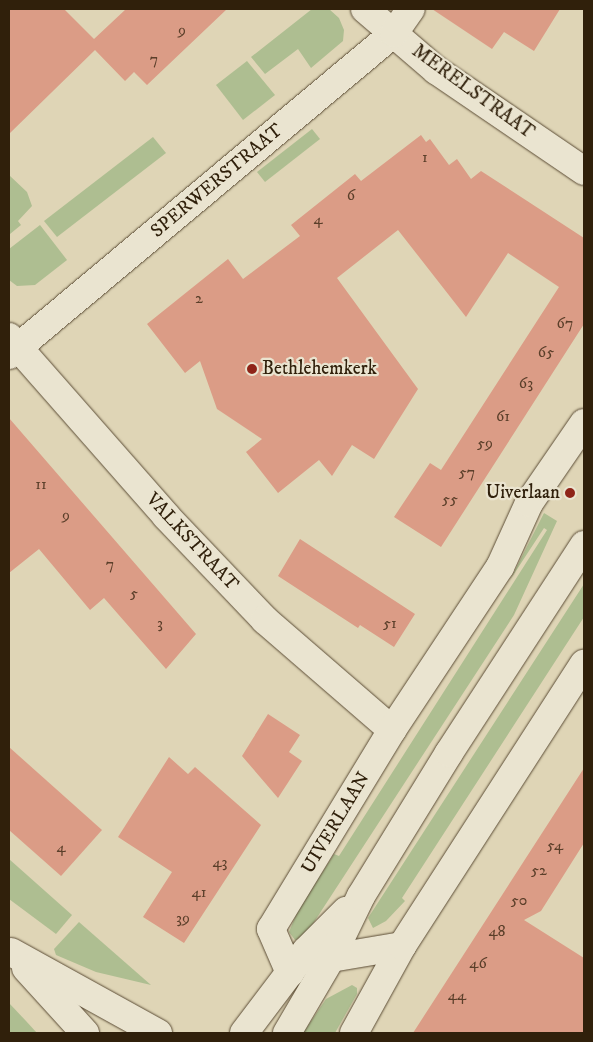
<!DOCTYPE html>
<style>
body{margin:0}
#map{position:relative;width:593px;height:1042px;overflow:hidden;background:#dfd5b6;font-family:"IM FELL DW Pica",serif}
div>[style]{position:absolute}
.green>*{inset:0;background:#aebe91}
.building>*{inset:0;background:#db9c86}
.roads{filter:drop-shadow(0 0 1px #5c4d36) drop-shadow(0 0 1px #5c4d36)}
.street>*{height:28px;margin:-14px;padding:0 14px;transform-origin:14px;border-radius:14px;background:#eae4d0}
.secondary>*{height:28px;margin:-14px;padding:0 14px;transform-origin:14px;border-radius:14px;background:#eae4d0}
.dots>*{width:14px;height:14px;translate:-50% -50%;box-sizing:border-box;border:2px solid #eae4d0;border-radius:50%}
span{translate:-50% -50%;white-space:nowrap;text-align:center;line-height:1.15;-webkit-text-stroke:4.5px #eae4d0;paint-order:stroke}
.number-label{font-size:16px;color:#5b3f2a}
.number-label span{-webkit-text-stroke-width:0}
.street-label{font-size:19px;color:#30200b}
.poi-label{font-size:19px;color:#30200b}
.left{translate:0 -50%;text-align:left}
.right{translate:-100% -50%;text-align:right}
.frame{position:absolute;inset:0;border:10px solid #30200b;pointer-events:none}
</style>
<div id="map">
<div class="green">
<i style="clip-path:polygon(312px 9px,329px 9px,339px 18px,344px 30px,343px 41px,311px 68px,298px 49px,265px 74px,251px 57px)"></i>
<i style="clip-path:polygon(247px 61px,275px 95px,243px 120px,216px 85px)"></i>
<i style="clip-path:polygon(312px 129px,320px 139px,265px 182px,257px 172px)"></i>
<i style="clip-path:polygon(153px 137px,166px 153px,57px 237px,44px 221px)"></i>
<i style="clip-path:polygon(9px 175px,27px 192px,32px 206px,18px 221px,21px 225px,10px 234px)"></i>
<i style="clip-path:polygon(40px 225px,67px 260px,35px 285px,17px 286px,9px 280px,9px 249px)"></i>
<i style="clip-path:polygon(544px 513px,557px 521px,514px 615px,303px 939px,295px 940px,289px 932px,298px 910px,334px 854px,339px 856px,547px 530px,544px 528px,510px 580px)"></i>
<i style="clip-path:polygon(584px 584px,584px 617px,402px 898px,405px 901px,386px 921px,373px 928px,368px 918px)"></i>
<i style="clip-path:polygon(9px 859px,72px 915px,56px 934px,9px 899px)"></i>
<i style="clip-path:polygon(79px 922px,151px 985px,96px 972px,56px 955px,54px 949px)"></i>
<i style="clip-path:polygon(352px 985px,357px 988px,357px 994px,335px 1033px,303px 1033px,326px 999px)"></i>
<i style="clip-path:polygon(9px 1003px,26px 1021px,37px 1033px,9px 1033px)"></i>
</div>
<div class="building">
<i style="clip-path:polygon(9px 9px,64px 9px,94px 39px,126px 9px,227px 9px,147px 85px,134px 72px,125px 81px,95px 50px,9px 134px)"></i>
<i style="clip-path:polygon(432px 9px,560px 9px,534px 51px,504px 32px,492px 49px)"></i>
<i style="clip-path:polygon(421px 135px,426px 142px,430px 139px,449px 165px,457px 159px,471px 179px,481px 171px,584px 238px,584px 324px,441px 547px,394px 517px,430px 463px,441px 470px,559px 287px,508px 253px,466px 317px,398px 230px,337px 278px,418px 389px,374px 459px,352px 445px,332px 476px,319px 460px,278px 493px,246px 452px,262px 439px,217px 409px,200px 361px,185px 373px,147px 324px,228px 259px,243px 279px,300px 236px,291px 225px,355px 174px,361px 181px)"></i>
<i style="clip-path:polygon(9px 418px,196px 634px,166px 669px,104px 598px,90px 610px,39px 549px,9px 573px)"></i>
<i style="clip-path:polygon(300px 539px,415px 614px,394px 647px,360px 625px,358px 628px,278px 576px)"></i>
<i style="clip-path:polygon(268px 714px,300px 735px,289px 752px,302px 761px,278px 798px,242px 756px)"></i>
<i style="clip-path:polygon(9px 747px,102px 830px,61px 876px,9px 830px)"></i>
<i style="clip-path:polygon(169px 757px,188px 774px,195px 767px,261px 825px,184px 943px,143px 917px,172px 872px,118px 837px)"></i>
<i style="clip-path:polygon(584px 768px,584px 843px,541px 911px,524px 920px,584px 958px,584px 1033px,413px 1033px)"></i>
</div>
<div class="roads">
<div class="street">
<i style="left:365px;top:9px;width:94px;rotate:40.7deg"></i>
<i style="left:436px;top:70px;width:179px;rotate:34.3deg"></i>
<i style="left:9px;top:337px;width:238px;rotate:48.7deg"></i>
<i style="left:166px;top:516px;width:144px;rotate:46.4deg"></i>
<i style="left:265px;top:620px;width:168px;rotate:40.9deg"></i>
<i style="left:9px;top:355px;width:502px;rotate:-39.91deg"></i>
<i style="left:394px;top:33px;width:29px;rotate:-55deg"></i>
<i style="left:11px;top:952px;width:168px;rotate:28.9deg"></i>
<i style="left:331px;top:958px;width:72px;rotate:-9.6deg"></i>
<i style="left:26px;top:968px;width:88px;rotate:47.8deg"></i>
<i style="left:290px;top:973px;width:48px;rotate:-113.4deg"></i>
<i style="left:271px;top:929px;width:233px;rotate:-58.7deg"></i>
<i style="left:392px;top:730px;width:196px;rotate:-56.5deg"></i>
<i style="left:500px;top:567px;width:70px;rotate:-65.6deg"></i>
<i style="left:529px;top:503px;width:97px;rotate:-55.5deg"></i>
<i style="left:354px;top:1033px;width:99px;rotate:-61.1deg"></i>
<i style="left:402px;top:946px;width:336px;rotate:-57.2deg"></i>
</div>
<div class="secondary">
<i style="left:244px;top:1033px;width:103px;rotate:-52.9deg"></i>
<i style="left:306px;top:951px;width:57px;rotate:-45deg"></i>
<i style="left:287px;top:1033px;width:87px;rotate:-59.6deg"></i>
<i style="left:331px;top:958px;width:69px;rotate:-64.2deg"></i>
<i style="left:361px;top:896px;width:168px;rotate:-58.4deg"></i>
<i style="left:449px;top:753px;width:248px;rotate:-57deg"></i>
</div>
</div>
<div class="dots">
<i style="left:252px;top:369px;background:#8f2418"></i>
<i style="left:570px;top:493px;background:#8f2418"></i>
</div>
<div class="number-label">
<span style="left:182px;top:30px">9</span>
<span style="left:154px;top:59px">7</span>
<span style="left:425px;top:157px">1</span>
<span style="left:351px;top:195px">6</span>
<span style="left:318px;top:219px">4</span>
<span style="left:199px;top:298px">2</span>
<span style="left:565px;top:323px">67</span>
<span style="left:546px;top:352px">65</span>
<span style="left:526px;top:383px">63</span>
<span style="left:503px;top:416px">61</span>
<span style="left:485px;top:443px">59</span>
<span style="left:467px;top:472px">57</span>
<span style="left:41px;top:484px">11</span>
<span style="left:450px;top:499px">55</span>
<span style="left:66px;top:515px">9</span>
<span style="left:110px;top:564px">7</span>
<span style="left:134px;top:593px">5</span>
<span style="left:160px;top:623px">3</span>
<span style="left:390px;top:623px">51</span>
<span style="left:555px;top:845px">54</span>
<span style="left:61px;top:847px">4</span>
<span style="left:220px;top:862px">43</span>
<span style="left:539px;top:870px">52</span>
<span style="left:199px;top:892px">41</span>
<span style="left:519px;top:900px">50</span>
<span style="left:183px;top:918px">39</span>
<span style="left:497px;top:931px">48</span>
<span style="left:478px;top:963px">46</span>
<span style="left:457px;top:995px">44</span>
</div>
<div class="street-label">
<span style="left:473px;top:92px;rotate:36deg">MERELSTRAAT</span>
<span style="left:217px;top:181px;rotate:-40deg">SPERWERSTRAAT</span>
<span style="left:192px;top:542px;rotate:47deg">VALKSTRAAT</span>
<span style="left:336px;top:823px;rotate:-59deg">UIVERLAAN</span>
</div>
<div class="poi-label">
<span class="left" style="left:262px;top:369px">Bethlehemkerk</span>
<span class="right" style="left:560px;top:493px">Uiverlaan</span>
</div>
<div class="frame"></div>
</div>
